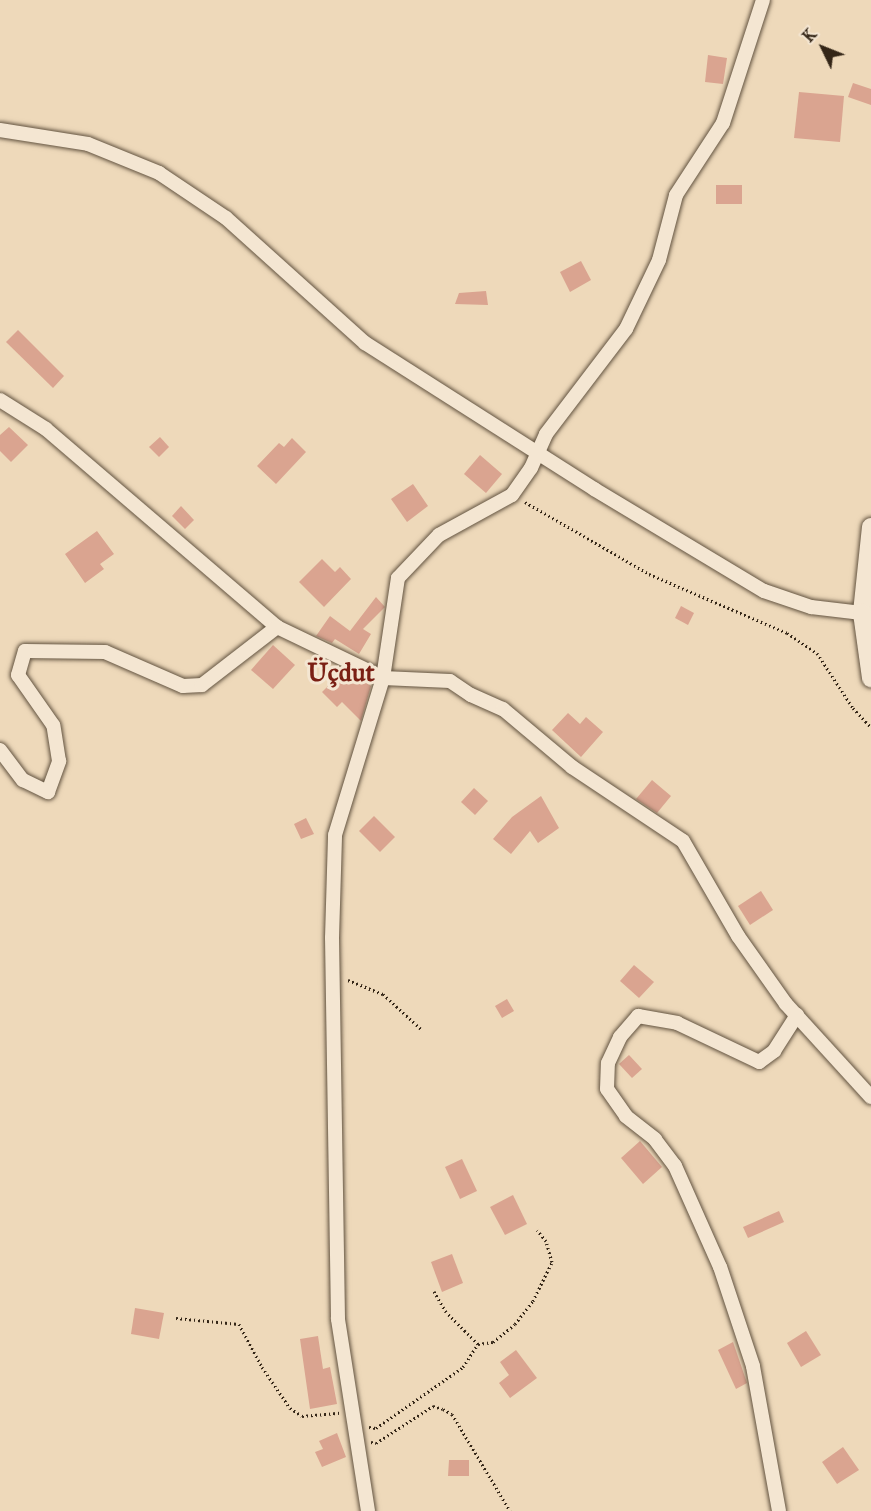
<!DOCTYPE html>
<meta charset="utf-8">
<style>
body{margin:0}
#map{position:relative;width:871px;height:1511px;overflow:hidden;background:#eed9ba;font-family:"IM FELL Great Primer",serif}
div>[style]{position:absolute}
.building>*{inset:0;background:#daa490}
.path>*{height:3px;margin-top:-1.5px;transform-origin:0;background:repeating-linear-gradient(90deg,#342617 0 1.5px,transparent 0 4.5px)}
.roads{filter:drop-shadow(0 0 2px #625340) drop-shadow(0 0 2px #625340)}
.minor>*{height:14px;margin:-7px;padding:0 7px;transform-origin:7px;border-radius:7px;background:#f4e6d2}
.tertiary>*{height:18px;margin:-9px;padding:0 9px;transform-origin:9px;border-radius:9px;background:#f4e6d2}
span{translate:-50% -50%;white-space:nowrap;text-align:center;line-height:1.15;-webkit-text-stroke:6px #f4e6d2;paint-order:stroke}
.neighbourhood-label{font-size:26px;color:#7a1f14;font-weight:700}
.north{position:absolute;left:793px;top:18px;width:60px;height:60px;-webkit-text-stroke:4px #f4e6d2;paint-order:stroke;rotate:313deg;font-size:16px;font-weight:700;line-height:24px;text-align:center;color:#342617}
.north::after{content:'';display:block;margin:auto;width:21px;height:27px;background:#342617;clip-path:polygon(50% 0,100% 100%,50% 72%,0 100%)}
</style>
<div id="map">
<div class="building">
<i style="clip-path:polygon(708px 55px,727px 58px,723px 84px,705px 82px)"></i>
<i style="clip-path:polygon(853px 83px,871px 89px,871px 105px,848px 97px)"></i>
<i style="clip-path:polygon(799px 92px,844px 96px,840px 142px,794px 138px)"></i>
<i style="clip-path:polygon(716px 185px,742px 185px,742px 204px,716px 204px)"></i>
<i style="clip-path:polygon(581px 261px,591px 280px,570px 292px,560px 272px)"></i>
<i style="clip-path:polygon(486px 291px,488px 305px,455px 304px,459px 293px)"></i>
<i style="clip-path:polygon(18px 330px,64px 376px,53px 388px,6px 342px)"></i>
<i style="clip-path:polygon(9px 427px,28px 445px,11px 462px,0 451px,0 435px)"></i>
<i style="clip-path:polygon(160px 437px,169px 447px,159px 457px,149px 447px)"></i>
<i style="clip-path:polygon(292px 438px,306px 452px,276px 484px,257px 466px,279px 443px,284px 447px)"></i>
<i style="clip-path:polygon(480px 455px,502px 474px,486px 493px,464px 474px)"></i>
<i style="clip-path:polygon(413px 484px,428px 506px,407px 522px,391px 499px)"></i>
<i style="clip-path:polygon(181px 506px,194px 520px,185px 529px,172px 516px)"></i>
<i style="clip-path:polygon(97px 531px,114px 554px,100px 564px,104px 569px,85px 583px,65px 554px)"></i>
<i style="clip-path:polygon(322px 559px,335px 572px,340px 567px,351px 579px,324px 607px,299px 582px)"></i>
<i style="clip-path:polygon(376px 597px,385px 607px,363px 629px,371px 634px,359px 654px,335px 639px,332px 643px,316px 636px,330px 616px,350px 631px)"></i>
<i style="clip-path:polygon(681px 606px,694px 613px,688px 625px,675px 618px)"></i>
<i style="clip-path:polygon(273px 645px,295px 665px,273px 689px,251px 670px)"></i>
<i style="clip-path:polygon(350px 672px,371px 686px,361px 721px,342px 702px,337px 707px,322px 692px,337px 677px,341px 682px)"></i>
<i style="clip-path:polygon(568px 713px,580px 724px,586px 717px,603px 732px,581px 757px,552px 730px)"></i>
<i style="clip-path:polygon(652px 780px,671px 796px,657px 813px,636px 799px)"></i>
<i style="clip-path:polygon(474px 788px,488px 801px,475px 815px,461px 802px)"></i>
<i style="clip-path:polygon(541px 796px,559px 828px,538px 843px,530px 831px,511px 854px,493px 839px,512px 817px)"></i>
<i style="clip-path:polygon(374px 816px,395px 837px,380px 852px,359px 831px)"></i>
<i style="clip-path:polygon(306px 818px,314px 834px,301px 839px,294px 824px)"></i>
<i style="clip-path:polygon(761px 891px,773px 910px,750px 925px,738px 906px)"></i>
<i style="clip-path:polygon(634px 965px,654px 982px,639px 998px,620px 981px)"></i>
<i style="clip-path:polygon(507px 999px,514px 1011px,502px 1018px,495px 1006px)"></i>
<i style="clip-path:polygon(629px 1055px,642px 1069px,632px 1078px,619px 1064px)"></i>
<i style="clip-path:polygon(640px 1141px,662px 1167px,643px 1184px,621px 1158px)"></i>
<i style="clip-path:polygon(462px 1159px,477px 1191px,460px 1199px,445px 1167px)"></i>
<i style="clip-path:polygon(513px 1195px,527px 1224px,505px 1235px,490px 1207px)"></i>
<i style="clip-path:polygon(779px 1211px,784px 1222px,748px 1238px,743px 1227px)"></i>
<i style="clip-path:polygon(452px 1254px,463px 1283px,442px 1292px,431px 1262px)"></i>
<i style="clip-path:polygon(135px 1308px,164px 1313px,159px 1339px,131px 1334px)"></i>
<i style="clip-path:polygon(806px 1331px,821px 1355px,801px 1367px,787px 1343px)"></i>
<i style="clip-path:polygon(318px 1336px,323px 1369px,330px 1367px,337px 1404px,310px 1409px,300px 1339px)"></i>
<i style="clip-path:polygon(733px 1342px,747px 1383px,736px 1389px,718px 1350px)"></i>
<i style="clip-path:polygon(516px 1350px,537px 1378px,510px 1398px,499px 1383px,509px 1375px,500px 1362px)"></i>
<i style="clip-path:polygon(337px 1433px,346px 1457px,322px 1467px,315px 1452px,323px 1449px,319px 1441px)"></i>
<i style="clip-path:polygon(843px 1447px,859px 1470px,837px 1484px,822px 1462px)"></i>
<i style="clip-path:polygon(449px 1460px,469px 1460px,469px 1476px,448px 1476px)"></i>
</div>
<div class="path">
<i style="left:525px;top:502px;width:143px;rotate:30.1deg"></i>
<i style="left:649px;top:574px;width:150px;rotate:23.1deg"></i>
<i style="left:787px;top:633px;width:36px;rotate:34deg"></i>
<i style="left:817px;top:653px;width:66px;rotate:56.8deg"></i>
<i style="left:853px;top:708px;width:26px;rotate:47deg"></i>
<i style="left:348px;top:980px;width:38px;rotate:22deg"></i>
<i style="left:383px;top:994px;width:53px;rotate:42.7deg"></i>
<i style="left:176px;top:1318px;width:63px;rotate:5.4deg"></i>
<i style="left:239px;top:1324px;width:49px;rotate:61.9deg"></i>
<i style="left:262px;top:1367px;width:50px;rotate:55.7deg"></i>
<i style="left:290px;top:1408px;width:14px;rotate:34deg"></i>
<i style="left:302px;top:1416px;width:38px;rotate:-5deg"></i>
<i style="left:478px;top:1344px;width:15px;rotate:-8deg"></i>
<i style="left:493px;top:1342px;width:28px;rotate:-39deg"></i>
<i style="left:515px;top:1324px;width:29px;rotate:-52deg"></i>
<i style="left:533px;top:1301px;width:43px;rotate:-64deg"></i>
<i style="left:552px;top:1262px;width:22px;rotate:-106deg"></i>
<i style="left:546px;top:1241px;width:14px;rotate:-129deg"></i>
<i style="left:369px;top:1427px;width:7px;rotate:8deg"></i>
<i style="left:376px;top:1428px;width:106px;rotate:-35deg"></i>
<i style="left:463px;top:1367px;width:27px;rotate:-57deg"></i>
<i style="left:478px;top:1344px;width:45px;rotate:-135deg"></i>
<i style="left:446px;top:1312px;width:24px;rotate:-120deg"></i>
<i style="left:371px;top:1442px;width:5px;rotate:11deg"></i>
<i style="left:376px;top:1443px;width:68px;rotate:-33deg"></i>
<i style="left:433px;top:1406px;width:10px;rotate:17deg"></i>
<i style="left:443px;top:1409px;width:10px;rotate:29deg"></i>
<i style="left:452px;top:1414px;width:113px;rotate:59.1deg"></i>
</div>
<div class="roads">
<div class="minor">
<i style="left:0;top:130px;width:89px;rotate:9deg"></i>
<i style="left:88px;top:144px;width:77px;rotate:22.2deg"></i>
<i style="left:159px;top:173px;width:81px;rotate:33.9deg"></i>
<i style="left:226px;top:218px;width:187px;rotate:42deg"></i>
<i style="left:365px;top:343px;width:272px;rotate:32.5deg"></i>
<i style="left:594px;top:489px;width:198px;rotate:31deg"></i>
<i style="left:764px;top:591px;width:50px;rotate:18.8deg"></i>
<i style="left:811px;top:607px;width:51px;rotate:6.7deg"></i>
<i style="left:0;top:400px;width:54px;rotate:32.2deg"></i>
<i style="left:46px;top:429px;width:304px;rotate:40.6deg"></i>
<i style="left:277px;top:627px;width:118px;rotate:25.7deg"></i>
<i style="left:383px;top:678px;width:67px;rotate:2.6deg"></i>
<i style="left:450px;top:681px;width:25px;rotate:34deg"></i>
<i style="left:471px;top:695px;width:35px;rotate:24deg"></i>
<i style="left:503px;top:709px;width:90px;rotate:40deg"></i>
<i style="left:572px;top:767px;width:133px;rotate:33.7deg"></i>
<i style="left:683px;top:841px;width:110px;rotate:59.9deg"></i>
<i style="left:738px;top:936px;width:83px;rotate:54.8deg"></i>
<i style="left:786px;top:1004px;width:126px;rotate:47.6deg"></i>
<i style="left:0;top:750px;width:38px;rotate:53deg"></i>
<i style="left:23px;top:780px;width:28px;rotate:26deg"></i>
<i style="left:48px;top:792px;width:33px;rotate:-70deg"></i>
<i style="left:59px;top:761px;width:36px;rotate:-99deg"></i>
<i style="left:53px;top:725px;width:61px;rotate:-125deg"></i>
<i style="left:18px;top:675px;width:25px;rotate:-74deg"></i>
<i style="left:25px;top:651px;width:80px;rotate:0.7deg"></i>
<i style="left:105px;top:652px;width:85px;rotate:23.6deg"></i>
<i style="left:183px;top:686px;width:19px;rotate:-3deg"></i>
<i style="left:202px;top:685px;width:95px;rotate:-37.7deg"></i>
<i style="left:368px;top:1511px;width:194px;rotate:-98.9deg"></i>
<i style="left:338px;top:1319px;width:381px;rotate:-90.9deg"></i>
<i style="left:332px;top:938px;width:103px;rotate:-88.3deg"></i>
<i style="left:335px;top:835px;width:164px;rotate:-73deg"></i>
<i style="left:383px;top:678px;width:101px;rotate:-81.5deg"></i>
<i style="left:398px;top:578px;width:59px;rotate:-46.4deg"></i>
<i style="left:439px;top:535px;width:83px;rotate:-28.7deg"></i>
<i style="left:512px;top:495px;width:33px;rotate:-55deg"></i>
<i style="left:531px;top:468px;width:37px;rotate:-66deg"></i>
<i style="left:546px;top:434px;width:132px;rotate:-52.7deg"></i>
<i style="left:626px;top:329px;width:76px;rotate:-64.4deg"></i>
<i style="left:659px;top:260px;width:67px;rotate:-75.3deg"></i>
<i style="left:676px;top:195px;width:86px;rotate:-56.9deg"></i>
<i style="left:723px;top:123px;width:129px;rotate:-72deg"></i>
<i style="left:779px;top:1511px;width:147px;rotate:-100.2deg"></i>
<i style="left:753px;top:1366px;width:104px;rotate:-108.4deg"></i>
<i style="left:720px;top:1267px;width:111px;rotate:-114deg"></i>
<i style="left:675px;top:1166px;width:34px;rotate:-127deg"></i>
<i style="left:655px;top:1139px;width:37px;rotate:-142deg"></i>
<i style="left:626px;top:1116px;width:33px;rotate:-125deg"></i>
<i style="left:607px;top:1089px;width:26px;rotate:-88deg"></i>
<i style="left:608px;top:1063px;width:29px;rotate:-65deg"></i>
<i style="left:620px;top:1037px;width:28px;rotate:-49deg"></i>
<i style="left:638px;top:1016px;width:40px;rotate:10deg"></i>
<i style="left:677px;top:1023px;width:91px;rotate:25.4deg"></i>
<i style="left:759px;top:1062px;width:19px;rotate:-36deg"></i>
<i style="left:774px;top:1051px;width:43px;rotate:-57.4deg"></i>
</div>
<div class="tertiary">
<i style="left:871px;top:527px;width:86px;rotate:96deg"></i>
<i style="left:862px;top:613px;width:66px;rotate:82.1deg"></i>
</div>
</div>
<div class="neighbourhood-label">
<span style="left:341px;top:673px">Üçdut</span>
</div>
<div class="north">K</div>
</div>
